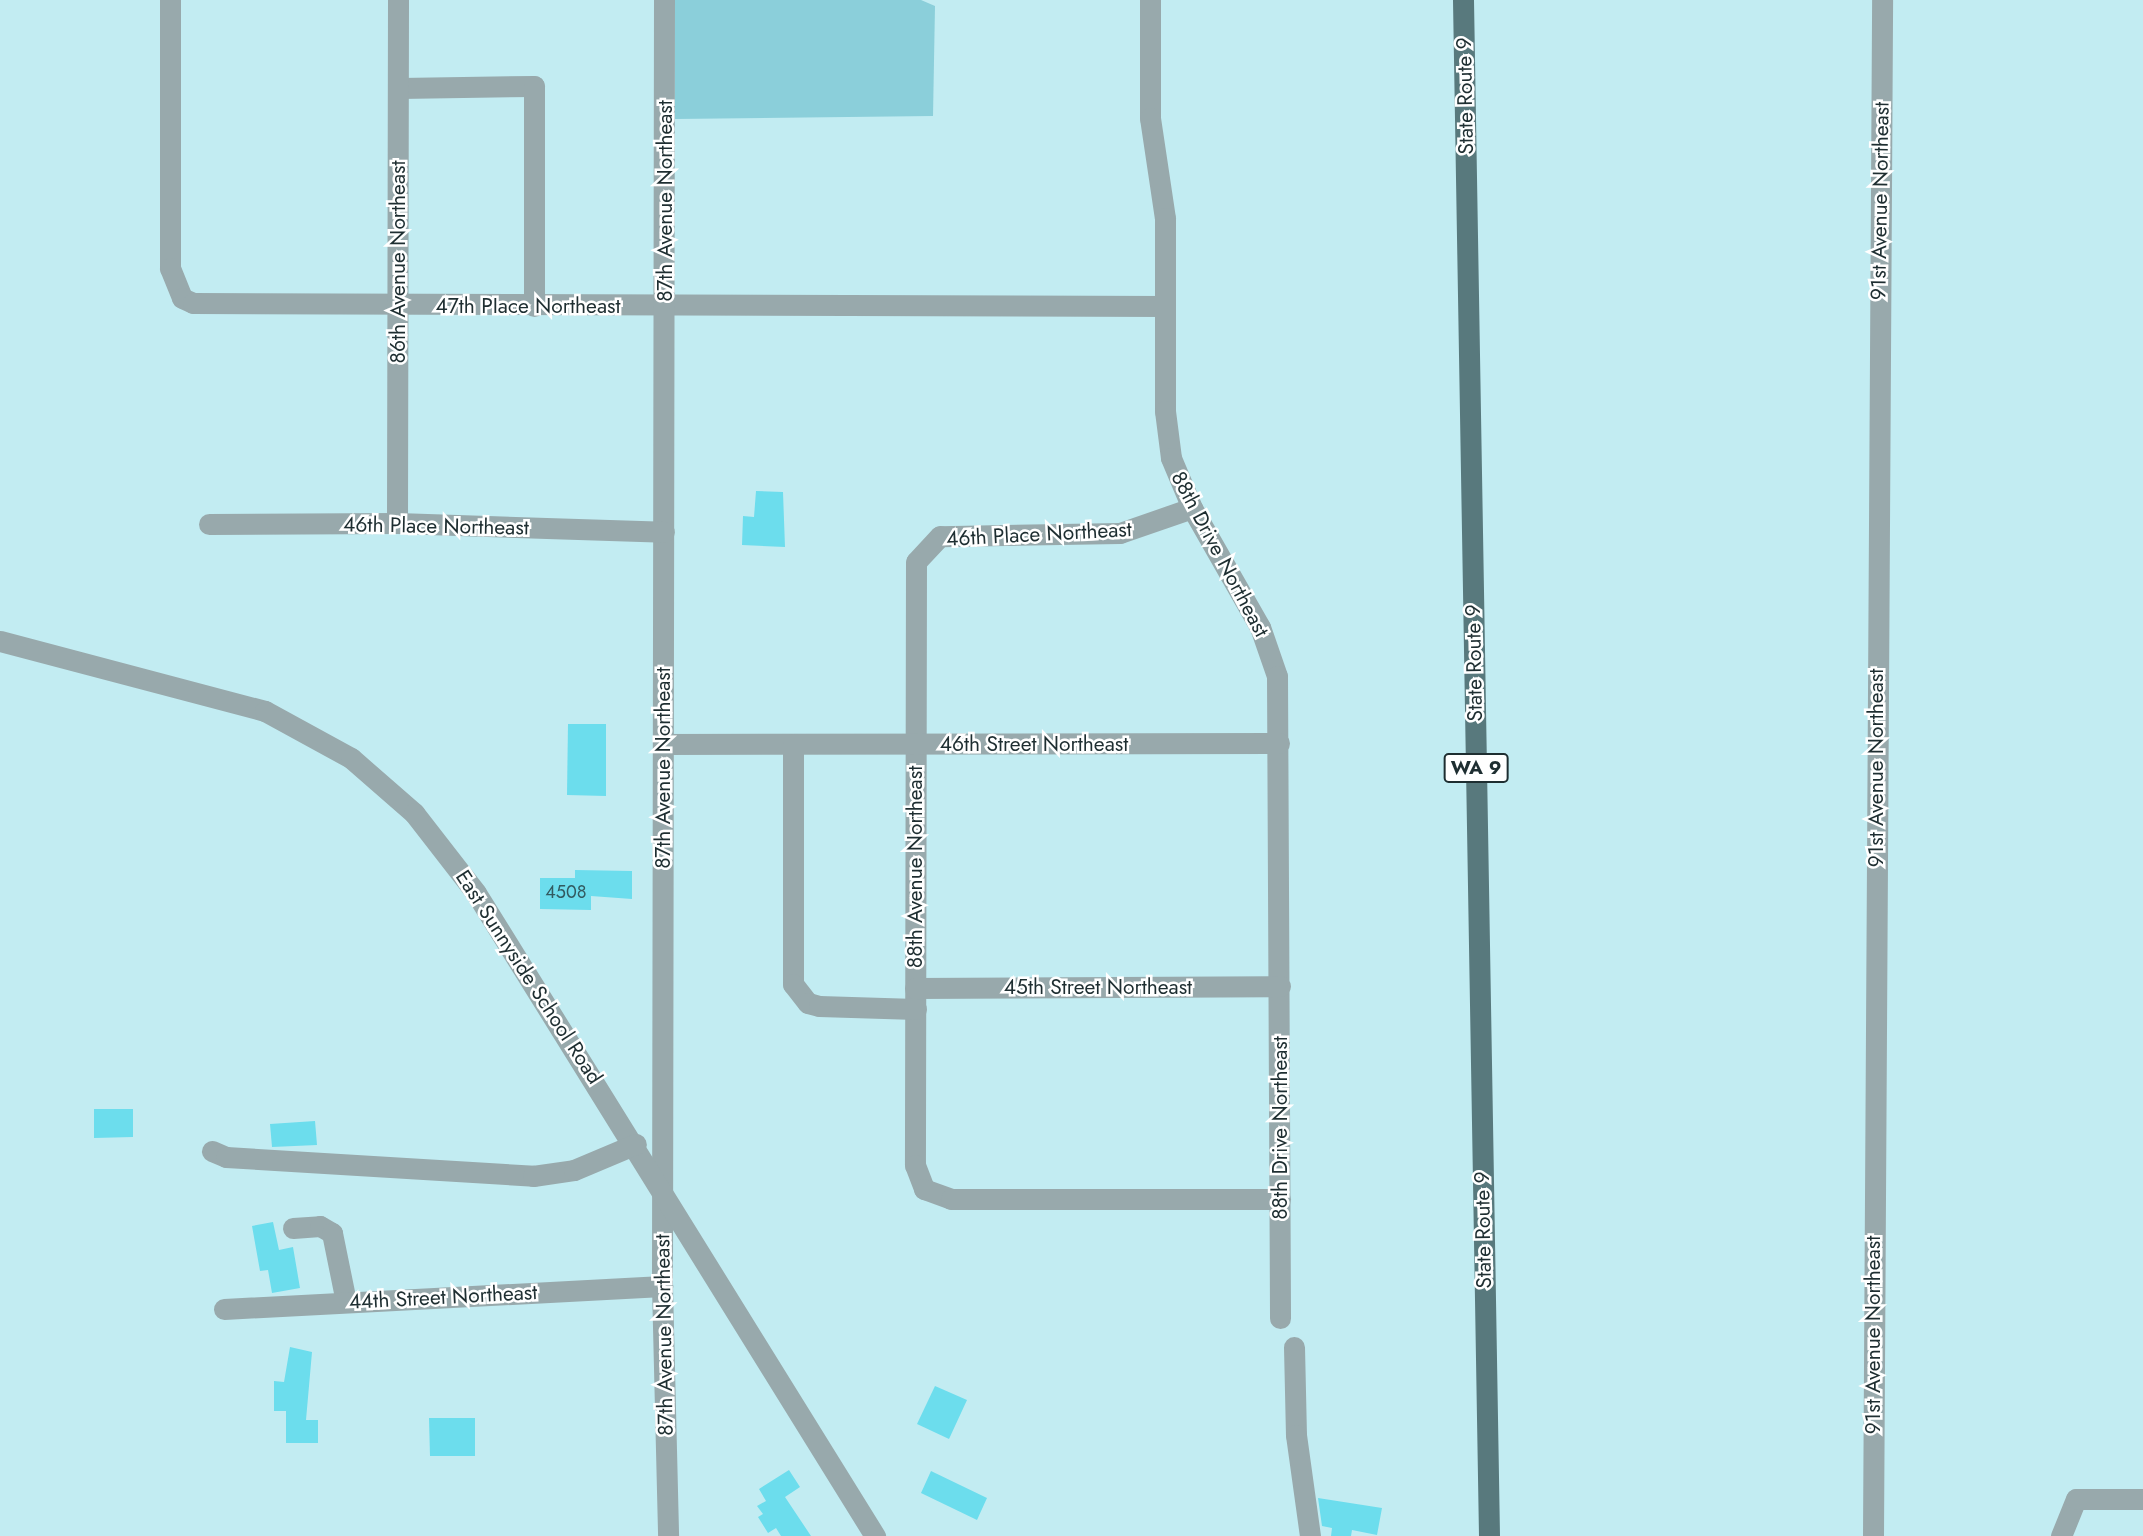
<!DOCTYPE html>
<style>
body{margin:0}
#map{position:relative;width:2143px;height:1536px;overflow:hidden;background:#c2ecf2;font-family:Jost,sans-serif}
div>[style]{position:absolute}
.green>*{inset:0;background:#8bcfda}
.building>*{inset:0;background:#6cdded}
.minor>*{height:21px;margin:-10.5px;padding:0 10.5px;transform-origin:10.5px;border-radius:10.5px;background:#98a9ac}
.major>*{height:21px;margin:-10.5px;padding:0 10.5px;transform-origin:10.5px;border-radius:10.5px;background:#58797d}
span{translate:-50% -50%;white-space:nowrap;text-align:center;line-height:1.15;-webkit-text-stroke:5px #fff;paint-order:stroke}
.number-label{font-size:18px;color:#325a60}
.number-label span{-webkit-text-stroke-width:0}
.shield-label span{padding:2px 5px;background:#fff;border:2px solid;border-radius:5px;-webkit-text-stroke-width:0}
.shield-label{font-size:19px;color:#1e2e31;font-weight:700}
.street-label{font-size:21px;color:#1e2e31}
</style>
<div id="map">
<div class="green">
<i style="clip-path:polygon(675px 0,921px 0,935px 6px,933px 116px,675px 119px)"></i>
</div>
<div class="building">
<i style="clip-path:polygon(756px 491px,783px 492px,785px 547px,742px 545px,743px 516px,754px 517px)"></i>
<i style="clip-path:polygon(568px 724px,606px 724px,606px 796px,567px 795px)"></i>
<i style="clip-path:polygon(575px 870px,632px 871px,632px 899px,591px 896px,591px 910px,540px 909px,540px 878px,575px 878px)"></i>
<i style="clip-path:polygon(94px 1109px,133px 1109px,133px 1137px,94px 1138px)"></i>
<i style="clip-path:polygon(315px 1121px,317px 1145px,272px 1147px,270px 1124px)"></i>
<i style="clip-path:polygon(273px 1222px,279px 1250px,293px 1247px,300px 1288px,272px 1293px,268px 1270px,260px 1271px,252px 1226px)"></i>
<i style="clip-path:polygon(290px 1347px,312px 1352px,306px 1420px,318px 1420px,318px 1443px,286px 1443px,286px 1411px,274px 1411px,274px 1381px,284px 1382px)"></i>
<i style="clip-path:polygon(935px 1386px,967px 1400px,949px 1439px,917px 1424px)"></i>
<i style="clip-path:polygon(429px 1418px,475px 1418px,475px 1456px,430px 1456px)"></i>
<i style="clip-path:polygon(789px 1470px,800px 1487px,785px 1497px,811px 1536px,781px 1536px,776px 1528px,768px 1533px,758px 1517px,763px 1514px,757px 1506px,766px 1501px,759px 1489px)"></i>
<i style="clip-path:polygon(931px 1471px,987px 1498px,977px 1520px,921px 1493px)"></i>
<i style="clip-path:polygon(1318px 1498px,1382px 1508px,1377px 1535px,1352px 1530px,1351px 1536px,1331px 1536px,1332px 1528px,1322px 1526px)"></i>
</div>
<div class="minor">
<i style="left:170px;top:0;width:268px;rotate:90deg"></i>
<i style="left:170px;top:268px;width:32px;rotate:68deg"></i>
<i style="left:182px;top:298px;width:12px;rotate:24deg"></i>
<i style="left:193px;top:303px;width:972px;rotate:0.18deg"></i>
<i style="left:664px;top:0;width:1286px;rotate:90.09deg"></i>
<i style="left:662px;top:1286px;width:250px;rotate:88.6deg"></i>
<i style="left:1150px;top:0;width:118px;rotate:90deg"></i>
<i style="left:1150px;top:118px;width:101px;rotate:81.5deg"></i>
<i style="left:1165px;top:218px;width:193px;rotate:90deg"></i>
<i style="left:1165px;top:411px;width:47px;rotate:82.7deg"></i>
<i style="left:1171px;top:458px;width:54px;rotate:67.2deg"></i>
<i style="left:1192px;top:508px;width:137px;rotate:60.3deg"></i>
<i style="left:1260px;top:627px;width:52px;rotate:70.9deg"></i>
<i style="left:1277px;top:676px;width:642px;rotate:89.73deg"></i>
<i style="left:400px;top:88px;width:134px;rotate:-0.9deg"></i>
<i style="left:534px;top:86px;width:220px;rotate:90deg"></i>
<i style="left:1192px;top:508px;width:76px;rotate:160.9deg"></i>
<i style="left:1120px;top:533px;width:180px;rotate:179deg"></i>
<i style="left:940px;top:536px;width:35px;rotate:133deg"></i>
<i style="left:916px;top:562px;width:603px;rotate:90.1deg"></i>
<i style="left:915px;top:1165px;width:26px;rotate:69deg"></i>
<i style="left:924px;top:1189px;width:29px;rotate:20deg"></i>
<i style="left:951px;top:1199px;width:329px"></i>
<i style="left:397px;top:523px;width:523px;rotate:-89.89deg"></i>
<i style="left:209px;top:524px;width:188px;rotate:-0.3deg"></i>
<i style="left:397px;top:523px;width:267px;rotate:1.9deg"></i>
<i style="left:0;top:641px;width:274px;rotate:14.8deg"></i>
<i style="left:265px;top:711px;width:98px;rotate:28.7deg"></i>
<i style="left:351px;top:758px;width:84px;rotate:41.1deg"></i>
<i style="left:414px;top:813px;width:101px;rotate:52.2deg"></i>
<i style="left:476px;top:893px;width:757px;rotate:58.18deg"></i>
<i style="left:663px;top:744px;width:616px;rotate:-0.09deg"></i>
<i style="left:793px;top:744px;width:240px;rotate:90deg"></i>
<i style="left:793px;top:984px;width:24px;rotate:52deg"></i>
<i style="left:808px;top:1003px;width:11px;rotate:15deg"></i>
<i style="left:819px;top:1006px;width:97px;rotate:1.8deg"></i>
<i style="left:915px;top:988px;width:365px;rotate:-0.3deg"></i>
<i style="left:212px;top:1151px;width:15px;rotate:23deg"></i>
<i style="left:226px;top:1157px;width:308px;rotate:3.5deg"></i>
<i style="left:533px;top:1176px;width:41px;rotate:-8.3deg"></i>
<i style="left:574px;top:1170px;width:67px;rotate:-22.8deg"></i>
<i style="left:293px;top:1228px;width:27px;rotate:-4deg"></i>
<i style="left:320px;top:1226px;width:14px;rotate:30deg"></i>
<i style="left:332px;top:1233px;width:70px;rotate:78.5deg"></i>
<i style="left:224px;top:1309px;width:439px;rotate:-3deg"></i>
<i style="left:1294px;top:1347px;width:88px;rotate:88.7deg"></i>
<i style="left:1296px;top:1435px;width:102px;rotate:82.1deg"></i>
<i style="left:1873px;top:1536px;width:1536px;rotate:-89.66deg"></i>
<i style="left:2061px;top:1536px;width:40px;rotate:-68deg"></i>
<i style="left:2076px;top:1499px;width:67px"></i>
</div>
<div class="major">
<i style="left:1463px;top:0;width:1536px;rotate:89.03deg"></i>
</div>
<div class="number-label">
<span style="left:566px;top:892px">4508</span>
</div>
<div class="shield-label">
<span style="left:1476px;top:768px">WA 9</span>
</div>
<div class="street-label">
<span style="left:1465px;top:96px;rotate:-91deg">State Route 9</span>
<span style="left:665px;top:201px;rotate:-90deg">87th Avenue Northeast</span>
<span style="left:1880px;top:201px;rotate:-89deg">91st Avenue Northeast</span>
<span style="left:398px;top:262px;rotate:-90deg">86th Avenue Northeast</span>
<span style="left:528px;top:306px">47th PIace Northeast</span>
<span style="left:436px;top:526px;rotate:1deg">46th Place Northeast</span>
<span style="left:1039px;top:534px;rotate:-3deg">46th Place Northeast</span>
<span style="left:1220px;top:554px;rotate:62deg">88th Drive Northeast</span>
<span style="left:1474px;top:663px;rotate:-91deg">State Route 9</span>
<span style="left:1034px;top:744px">46th Street Northeast</span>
<span style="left:663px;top:768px;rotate:-90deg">87th Avenue Northeast</span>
<span style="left:1876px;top:768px;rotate:-90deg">91st Avenue Northeast</span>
<span style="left:915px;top:867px;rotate:-90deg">88th Avenue Northeast</span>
<span style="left:529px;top:977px;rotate:57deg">East Sunnyside School Road</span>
<span style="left:1098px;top:987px">45th Street Northeast</span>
<span style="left:1280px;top:1128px;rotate:-90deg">88th Drive Northeast</span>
<span style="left:1483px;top:1230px;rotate:-91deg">State Route 9</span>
<span style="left:443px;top:1297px;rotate:-3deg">44th Street Northeast</span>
<span style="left:664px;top:1335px;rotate:-91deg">87th Avenue Northeast</span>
<span style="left:1873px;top:1335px;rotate:-90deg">91st Avenue Northeast</span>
</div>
</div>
